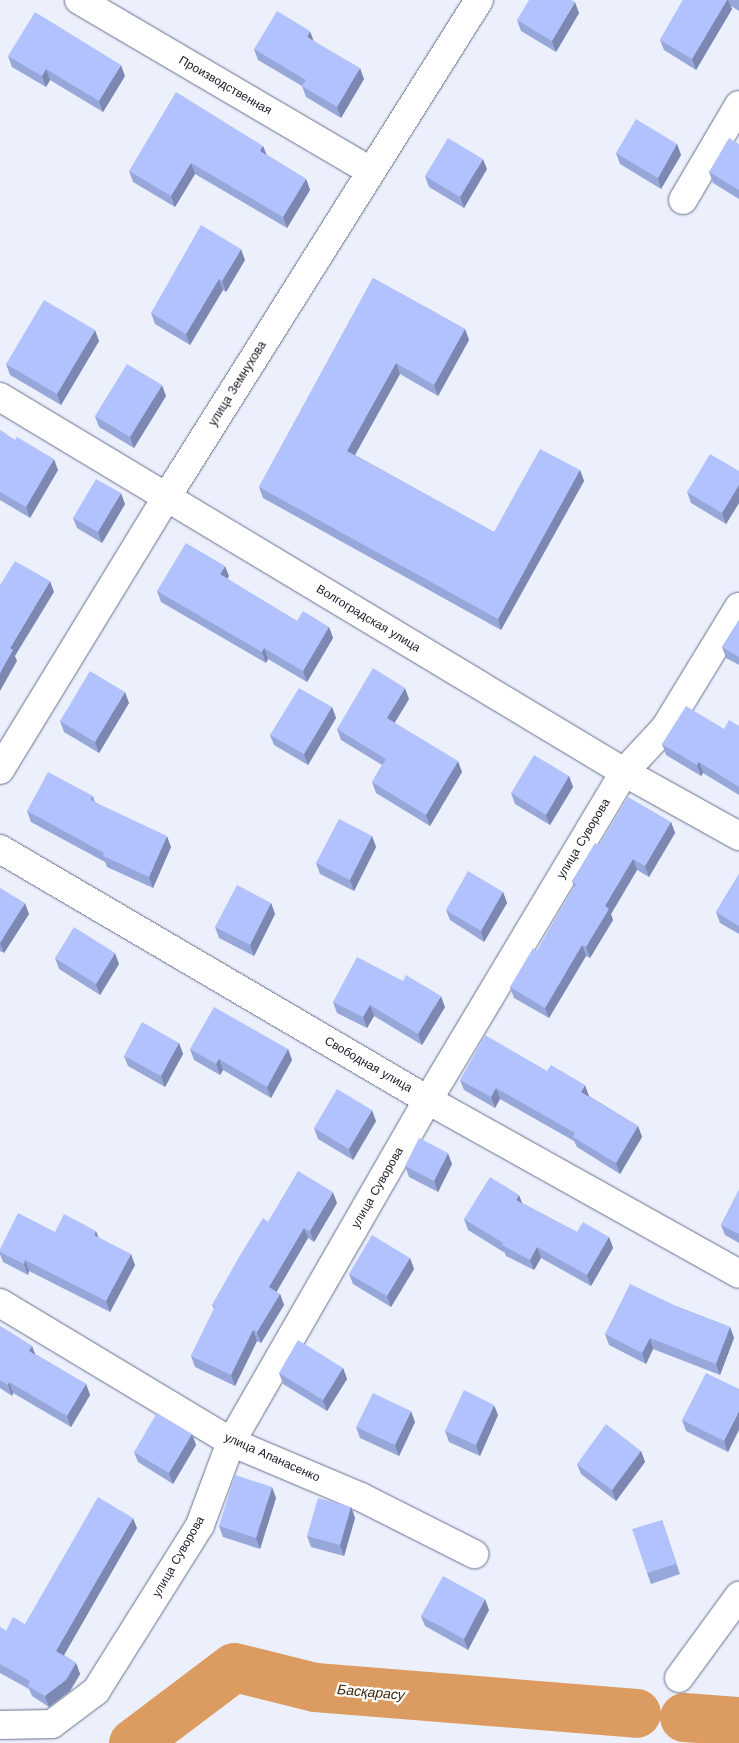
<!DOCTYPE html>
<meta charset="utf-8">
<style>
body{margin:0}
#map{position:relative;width:739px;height:1743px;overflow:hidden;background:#ecf0fd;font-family:"Work Sans",sans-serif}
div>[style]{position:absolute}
.river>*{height:49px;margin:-24.5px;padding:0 24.5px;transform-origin:24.5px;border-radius:24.5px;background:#dc9c61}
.roads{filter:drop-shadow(0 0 1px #676f8b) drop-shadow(0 0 1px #676f8b)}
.minor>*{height:28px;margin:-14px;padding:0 14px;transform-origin:14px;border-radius:14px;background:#fff}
.tertiary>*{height:28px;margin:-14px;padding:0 14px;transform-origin:14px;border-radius:14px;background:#fff}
.wall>*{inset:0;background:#98a7da}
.shaded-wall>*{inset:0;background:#7c88b2}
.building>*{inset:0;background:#b1c2fe}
span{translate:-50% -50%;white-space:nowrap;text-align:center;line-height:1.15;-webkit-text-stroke:4.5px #fff;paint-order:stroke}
.street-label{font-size:12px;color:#171a25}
.water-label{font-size:14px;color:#3e240a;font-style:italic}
</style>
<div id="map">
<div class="river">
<i style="left:684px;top:1717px;width:55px;rotate:4.2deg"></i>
<i style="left:133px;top:1743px;width:126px;rotate:-37deg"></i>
<i style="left:234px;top:1667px;width:83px;rotate:13.9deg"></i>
<i style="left:315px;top:1687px;width:322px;rotate:4.6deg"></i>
</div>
<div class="roads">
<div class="minor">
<i style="left:79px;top:0;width:338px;rotate:30.4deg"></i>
<i style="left:683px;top:200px;width:110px;rotate:-59.5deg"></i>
<i style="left:0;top:397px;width:728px;rotate:31deg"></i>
<i style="left:624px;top:772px;width:132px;rotate:29.1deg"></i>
<i style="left:0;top:849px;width:496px;rotate:30.4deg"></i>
<i style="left:428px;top:1100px;width:356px;rotate:29.2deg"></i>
<i style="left:0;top:1303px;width:270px;rotate:31deg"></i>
<i style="left:231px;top:1442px;width:141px;rotate:22.9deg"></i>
<i style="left:361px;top:1497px;width:127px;rotate:26.8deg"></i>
<i style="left:679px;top:1678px;width:102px;rotate:-53.8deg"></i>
<i style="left:0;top:1725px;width:52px;rotate:-1.1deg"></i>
<i style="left:52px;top:1724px;width:55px;rotate:-36.9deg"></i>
<i style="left:96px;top:1691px;width:196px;rotate:-57.9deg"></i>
<i style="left:200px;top:1525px;width:89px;rotate:-69.5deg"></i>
<i style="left:231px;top:1442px;width:395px;rotate:-60.1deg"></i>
<i style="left:428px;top:1100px;width:382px;rotate:-59.1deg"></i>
<i style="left:624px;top:772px;width:60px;rotate:-47deg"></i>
<i style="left:665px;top:728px;width:142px;rotate:-58.6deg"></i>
</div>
<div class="tertiary">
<i style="left:0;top:770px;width:319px;rotate:-58.6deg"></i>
<i style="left:166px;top:498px;width:588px;rotate:-57.85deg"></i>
</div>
</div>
<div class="wall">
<i style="clip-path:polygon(683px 0,739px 0,739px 11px,731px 6px,732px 9px,696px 70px,664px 50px,660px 40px)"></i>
<i style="clip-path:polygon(579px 13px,556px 52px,521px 31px,517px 20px)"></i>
<i style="clip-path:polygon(314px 41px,364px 79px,341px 118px,306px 97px,302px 86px,258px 60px,254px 49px)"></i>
<i style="clip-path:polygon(8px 56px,125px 76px,103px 112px,50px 80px,46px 87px,12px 67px)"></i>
<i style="clip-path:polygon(677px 144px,681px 155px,661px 189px,620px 164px,616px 153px)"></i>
<i style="clip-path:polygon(739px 144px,739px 199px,713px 183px,709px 172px)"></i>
<i style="clip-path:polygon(263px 146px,267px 155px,306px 179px,310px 190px,287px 228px,195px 174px,175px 207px,133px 182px,129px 171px)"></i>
<i style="clip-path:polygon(487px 169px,464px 208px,429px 187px,425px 176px)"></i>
<i style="clip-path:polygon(245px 260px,226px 292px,223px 290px,190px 345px,155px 324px,151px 313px)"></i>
<i style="clip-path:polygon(373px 278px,465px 329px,469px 340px,438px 396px,400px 374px,355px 455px,494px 532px,580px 470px,584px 481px,501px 630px,263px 498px,259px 487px)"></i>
<i style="clip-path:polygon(99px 341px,61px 405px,10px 375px,6px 364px)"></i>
<i style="clip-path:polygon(166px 396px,134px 448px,99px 427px,95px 416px)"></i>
<i style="clip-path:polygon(0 430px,58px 470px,30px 518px,0 500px)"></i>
<i style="clip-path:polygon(739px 471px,739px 503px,726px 524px,691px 503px,687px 492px)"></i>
<i style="clip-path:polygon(125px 504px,102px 543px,77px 528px,73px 518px)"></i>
<i style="clip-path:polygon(229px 576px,227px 579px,297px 621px,329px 627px,333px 638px,307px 682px,268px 659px,266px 663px,161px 602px,157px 591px)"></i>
<i style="clip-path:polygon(739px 620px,739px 665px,726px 658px,722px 647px)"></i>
<i style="clip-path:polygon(409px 699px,394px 723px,462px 772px,430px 826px,376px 793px,372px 782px,382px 765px,341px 740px,337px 729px)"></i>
<i style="clip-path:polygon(129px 703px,99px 753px,64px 732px,60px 721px)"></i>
<i style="clip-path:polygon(332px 707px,336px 718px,308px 765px,274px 745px,270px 735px)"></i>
<i style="clip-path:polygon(739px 726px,739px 795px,703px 773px,701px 776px,666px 755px,662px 744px,724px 729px)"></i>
<i style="clip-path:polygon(569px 776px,573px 787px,550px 825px,515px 804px,511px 793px)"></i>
<i style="clip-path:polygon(93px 796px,95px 802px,171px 847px,153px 888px,107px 867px,105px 862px,31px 822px,27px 811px)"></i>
<i style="clip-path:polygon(671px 822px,675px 833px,649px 877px,637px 870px,611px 914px,613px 920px,590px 958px,586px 956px,549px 1018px,514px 998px,510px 987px,537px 951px,574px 887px,572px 881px,599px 845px)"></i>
<i style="clip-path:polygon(372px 836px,376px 847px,354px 891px,320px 874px,316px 863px)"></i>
<i style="clip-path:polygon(739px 874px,739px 934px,720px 923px,716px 912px)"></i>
<i style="clip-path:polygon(0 888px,29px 914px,4px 953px,0 951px)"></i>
<i style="clip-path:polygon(503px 892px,507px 903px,484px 942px,450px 920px,446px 910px)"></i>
<i style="clip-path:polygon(271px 903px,275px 914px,254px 956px,219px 938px,215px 927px)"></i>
<i style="clip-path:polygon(55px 958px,119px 964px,100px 995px,59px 969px)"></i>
<i style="clip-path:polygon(333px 1002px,445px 1007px,422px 1045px,374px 1016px,367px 1028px,337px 1013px)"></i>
<i style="clip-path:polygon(179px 1043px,183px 1054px,165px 1087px,128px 1066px,124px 1056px)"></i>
<i style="clip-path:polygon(190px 1049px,288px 1049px,292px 1060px,271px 1098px,223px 1070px,220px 1075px,194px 1060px)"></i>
<i style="clip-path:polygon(460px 1080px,589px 1096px,638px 1126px,642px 1137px,620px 1174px,577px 1147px,574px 1141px,500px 1099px,495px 1108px,464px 1090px)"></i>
<i style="clip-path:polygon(376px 1121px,353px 1160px,318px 1139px,314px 1128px)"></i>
<i style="clip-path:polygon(452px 1164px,438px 1192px,409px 1177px,405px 1166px)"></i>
<i style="clip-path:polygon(739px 1190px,739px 1243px,725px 1235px,721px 1225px)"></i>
<i style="clip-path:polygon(337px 1203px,314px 1242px,308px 1238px,276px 1292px,280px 1294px,284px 1305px,261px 1343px,257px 1341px,235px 1386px,195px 1367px,191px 1356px,214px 1309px,212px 1305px,268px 1222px)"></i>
<i style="clip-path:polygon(522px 1203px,577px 1232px,609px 1237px,613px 1248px,591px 1286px,541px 1258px,534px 1270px,506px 1256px,505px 1253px,468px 1230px,464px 1219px)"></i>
<i style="clip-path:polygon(55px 1232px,98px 1237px,135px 1265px,110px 1312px,29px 1271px,28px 1275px,3px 1262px,0 1254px,0 1249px)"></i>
<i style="clip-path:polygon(410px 1258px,414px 1269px,391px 1307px,353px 1284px,349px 1274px)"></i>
<i style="clip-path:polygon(676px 1306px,730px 1327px,734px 1338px,720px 1375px,653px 1349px,646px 1364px,609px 1345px,605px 1334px)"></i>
<i style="clip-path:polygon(0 1326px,32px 1346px,35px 1354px,86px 1384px,90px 1395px,71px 1427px,13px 1393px,12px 1396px,0 1388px)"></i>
<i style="clip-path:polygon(343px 1368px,347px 1379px,327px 1411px,283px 1384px,279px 1373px)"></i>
<i style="clip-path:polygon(739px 1389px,728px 1452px,686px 1431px,682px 1420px)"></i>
<i style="clip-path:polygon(498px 1415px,480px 1456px,449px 1442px,445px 1431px)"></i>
<i style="clip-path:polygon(415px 1422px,399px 1456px,360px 1438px,356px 1427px)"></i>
<i style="clip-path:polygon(192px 1434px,196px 1445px,173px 1484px,138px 1462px,134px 1452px)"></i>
<i style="clip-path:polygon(641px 1451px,645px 1462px,616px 1501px,581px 1474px,577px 1464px)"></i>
<i style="clip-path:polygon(276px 1498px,260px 1549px,223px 1537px,219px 1526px)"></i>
<i style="clip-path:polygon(351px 1507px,355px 1518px,344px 1556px,311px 1547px,307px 1536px)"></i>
<i style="clip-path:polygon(662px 1520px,680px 1574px,651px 1584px,647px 1573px)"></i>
<i style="clip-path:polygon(137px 1528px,64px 1655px,76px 1663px,80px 1674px,70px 1691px,49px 1707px,32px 1696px,29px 1689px,0 1673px,0 1627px,6px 1631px,25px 1624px)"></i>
<i style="clip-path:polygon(489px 1610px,468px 1650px,425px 1626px,421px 1616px)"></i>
</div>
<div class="shaded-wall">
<i style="clip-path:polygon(727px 0,728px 0,732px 9px,696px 70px,692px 59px)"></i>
<i style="clip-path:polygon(575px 2px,579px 13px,556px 52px,552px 41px)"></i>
<i style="clip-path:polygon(310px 31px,314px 42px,307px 37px)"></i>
<i style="clip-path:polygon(121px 65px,125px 76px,103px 112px,99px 101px)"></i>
<i style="clip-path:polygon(360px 68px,364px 79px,341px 118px,337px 107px)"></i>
<i style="clip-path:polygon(46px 69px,50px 80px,46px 87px,42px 76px)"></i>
<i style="clip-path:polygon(677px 144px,681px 155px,661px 189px,658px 178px)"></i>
<i style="clip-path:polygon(263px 146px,267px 157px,260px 151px)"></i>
<i style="clip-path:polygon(483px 159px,487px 169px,464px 208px,460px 197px)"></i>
<i style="clip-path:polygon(191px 163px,195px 174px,175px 207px,171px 196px)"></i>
<i style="clip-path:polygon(306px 179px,310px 190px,287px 228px,283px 217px)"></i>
<i style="clip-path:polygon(241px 249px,245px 260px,226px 292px,222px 281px)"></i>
<i style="clip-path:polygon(219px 279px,223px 290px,190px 345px,186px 334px)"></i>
<i style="clip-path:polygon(465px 329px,469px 340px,438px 396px,434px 385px)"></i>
<i style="clip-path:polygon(95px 330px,99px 341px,61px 405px,57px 394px)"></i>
<i style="clip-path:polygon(396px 363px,400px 374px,351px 462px,347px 451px)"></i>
<i style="clip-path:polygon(162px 385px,166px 396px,134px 448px,130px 437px)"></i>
<i style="clip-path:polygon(54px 459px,58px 470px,30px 518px,26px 507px)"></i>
<i style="clip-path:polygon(580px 470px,584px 481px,501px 630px,498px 619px)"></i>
<i style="clip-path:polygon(739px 485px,739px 503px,726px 524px,722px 513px)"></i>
<i style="clip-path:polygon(121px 493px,125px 504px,102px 543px,98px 532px)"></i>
<i style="clip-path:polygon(225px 566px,229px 576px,224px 585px,220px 574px)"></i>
<i style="clip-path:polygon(50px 581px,54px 592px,15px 656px,17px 661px,0 691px,0 673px,10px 648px)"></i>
<i style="clip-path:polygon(329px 627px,333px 638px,307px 682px,303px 671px)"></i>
<i style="clip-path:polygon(264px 648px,268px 659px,266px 663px,262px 652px)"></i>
<i style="clip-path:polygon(405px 688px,409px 699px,391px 729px,387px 718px)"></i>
<i style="clip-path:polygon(125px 692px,129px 703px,99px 753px,95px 742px)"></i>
<i style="clip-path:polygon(332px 707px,336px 718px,308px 765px,304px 754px)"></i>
<i style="clip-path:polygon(458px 761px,462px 772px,430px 826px,426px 815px)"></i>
<i style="clip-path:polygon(699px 762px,703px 773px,701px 776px,697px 765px)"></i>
<i style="clip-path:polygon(569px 776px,573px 787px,550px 825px,546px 815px)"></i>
<i style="clip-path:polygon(671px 822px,675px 833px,649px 877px,645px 866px)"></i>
<i style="clip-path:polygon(167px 836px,171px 847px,153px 888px,149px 877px)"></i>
<i style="clip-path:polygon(372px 836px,376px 847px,354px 891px,350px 880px)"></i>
<i style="clip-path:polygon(633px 859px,637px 870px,611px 914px,613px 920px,590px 958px,586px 947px,605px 906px)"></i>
<i style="clip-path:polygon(503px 892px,507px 903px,484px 942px,481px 931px)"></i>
<i style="clip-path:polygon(25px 903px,29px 914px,4px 953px,0 943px)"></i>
<i style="clip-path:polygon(271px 903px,275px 914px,254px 956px,250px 945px)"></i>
<i style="clip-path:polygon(582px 945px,586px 956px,549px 1018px,545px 1008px)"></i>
<i style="clip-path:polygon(115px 953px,119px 964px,100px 995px,96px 984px)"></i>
<i style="clip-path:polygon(441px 996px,445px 1007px,422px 1045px,418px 1034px)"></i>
<i style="clip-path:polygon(370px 1005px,374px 1016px,367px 1028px,363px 1017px)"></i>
<i style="clip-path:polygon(179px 1043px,183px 1054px,165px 1087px,161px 1076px)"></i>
<i style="clip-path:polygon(288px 1049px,292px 1060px,271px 1098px,267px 1087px)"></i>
<i style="clip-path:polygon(219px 1059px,223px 1070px,220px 1075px,216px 1064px)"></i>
<i style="clip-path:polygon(585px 1085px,589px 1096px,585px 1102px,581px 1092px)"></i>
<i style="clip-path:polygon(496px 1088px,500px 1099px,495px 1108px,491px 1097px)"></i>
<i style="clip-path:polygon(372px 1110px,376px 1121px,353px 1160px,349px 1149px)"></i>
<i style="clip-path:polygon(638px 1126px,642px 1137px,620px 1174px,616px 1163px)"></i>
<i style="clip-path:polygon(448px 1153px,452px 1164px,438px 1192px,434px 1181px)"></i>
<i style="clip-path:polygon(333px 1192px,337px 1203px,314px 1242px,310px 1231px)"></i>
<i style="clip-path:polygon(519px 1195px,523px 1205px,516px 1200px)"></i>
<i style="clip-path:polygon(304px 1228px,308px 1238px,273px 1298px,269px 1287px)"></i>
<i style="clip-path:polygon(96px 1231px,100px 1241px,94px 1235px)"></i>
<i style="clip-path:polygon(609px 1237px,613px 1248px,591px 1286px,587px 1275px)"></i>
<i style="clip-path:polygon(537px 1247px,541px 1258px,534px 1270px,530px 1260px)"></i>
<i style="clip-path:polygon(131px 1254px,135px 1265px,110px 1312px,106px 1301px)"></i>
<i style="clip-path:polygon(410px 1258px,414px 1269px,391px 1307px,387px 1296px)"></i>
<i style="clip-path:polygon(25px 1260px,29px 1271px,28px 1275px,24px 1264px)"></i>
<i style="clip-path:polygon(280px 1294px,284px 1305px,261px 1343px,257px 1332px)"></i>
<i style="clip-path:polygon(730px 1327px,734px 1338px,720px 1375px,716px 1364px)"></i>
<i style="clip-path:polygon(253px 1330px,257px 1341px,235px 1386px,231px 1375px)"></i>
<i style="clip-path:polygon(650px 1338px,653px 1349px,646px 1364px,642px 1353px)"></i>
<i style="clip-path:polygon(32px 1346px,36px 1357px,29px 1351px)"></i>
<i style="clip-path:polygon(343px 1368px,347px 1379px,327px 1411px,323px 1400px)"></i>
<i style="clip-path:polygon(9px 1382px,13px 1393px,12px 1396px,8px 1385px)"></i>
<i style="clip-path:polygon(86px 1384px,90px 1395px,71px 1427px,67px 1416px)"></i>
<i style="clip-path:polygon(494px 1405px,498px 1415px,480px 1456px,476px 1445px)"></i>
<i style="clip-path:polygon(411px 1411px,415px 1422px,399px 1456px,395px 1445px)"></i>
<i style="clip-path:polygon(739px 1411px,739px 1430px,728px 1452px,724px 1441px)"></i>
<i style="clip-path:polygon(192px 1434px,196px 1445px,173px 1484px,169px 1473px)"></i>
<i style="clip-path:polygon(641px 1451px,645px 1462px,616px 1501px,612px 1490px)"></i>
<i style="clip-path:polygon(272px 1487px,276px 1498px,260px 1549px,256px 1538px)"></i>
<i style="clip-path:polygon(351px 1507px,355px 1518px,344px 1556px,340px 1545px)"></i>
<i style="clip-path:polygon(133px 1518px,137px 1528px,60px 1662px,56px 1651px)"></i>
<i style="clip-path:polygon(485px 1599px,489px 1610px,468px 1650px,464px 1639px)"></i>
<i style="clip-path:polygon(76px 1663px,80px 1674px,70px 1691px,49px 1707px,45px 1696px)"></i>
</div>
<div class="building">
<i style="clip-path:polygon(529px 0,571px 0,575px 2px,552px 41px,517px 20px)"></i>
<i style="clip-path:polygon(683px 0,727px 0,692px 59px,660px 40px)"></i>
<i style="clip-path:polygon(277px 11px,310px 31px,307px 37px,360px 68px,337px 107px,302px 86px,306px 80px,254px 49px)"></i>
<i style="clip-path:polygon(35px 12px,121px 65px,99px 101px,46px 69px,42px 76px,8px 56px)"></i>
<i style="clip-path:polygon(176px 92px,263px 146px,260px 151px,306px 179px,283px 217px,191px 163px,171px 196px,129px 171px)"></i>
<i style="clip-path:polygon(636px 119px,677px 144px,658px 178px,616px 153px)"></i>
<i style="clip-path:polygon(448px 138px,483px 159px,460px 197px,425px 176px)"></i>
<i style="clip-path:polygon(729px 138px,739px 144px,739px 190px,709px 172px)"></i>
<i style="clip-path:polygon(201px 225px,241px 249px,222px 281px,219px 279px,186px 334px,151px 313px)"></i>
<i style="clip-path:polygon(373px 278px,465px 329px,434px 385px,396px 363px,347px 451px,494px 532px,540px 449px,580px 470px,498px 619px,259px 487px)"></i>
<i style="clip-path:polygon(44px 300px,95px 330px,57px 394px,6px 364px)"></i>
<i style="clip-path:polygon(127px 364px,162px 385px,130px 437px,95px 416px)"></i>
<i style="clip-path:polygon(0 430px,15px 440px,17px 437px,54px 459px,26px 507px,0 492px)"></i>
<i style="clip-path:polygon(710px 454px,739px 471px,739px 485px,722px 513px,687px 492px)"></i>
<i style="clip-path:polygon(96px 479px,121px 493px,98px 532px,73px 518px)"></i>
<i style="clip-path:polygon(186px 543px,225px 566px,220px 574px,297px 621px,303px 611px,329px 627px,303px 671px,264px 648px,262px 652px,157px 591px)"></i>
<i style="clip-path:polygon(15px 561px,50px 581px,10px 648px,13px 650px,0 673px,0 585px)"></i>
<i style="clip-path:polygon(739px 620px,739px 657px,722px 647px)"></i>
<i style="clip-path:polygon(373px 668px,405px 688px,387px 718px,458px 761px,426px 815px,372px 782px,386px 759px,337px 729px)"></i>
<i style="clip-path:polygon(90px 671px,125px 692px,95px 742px,60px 721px)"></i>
<i style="clip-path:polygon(299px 688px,332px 707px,304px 754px,270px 735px)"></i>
<i style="clip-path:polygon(686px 706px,724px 729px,729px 720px,739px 726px,739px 787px,699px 762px,697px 765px,662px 744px)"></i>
<i style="clip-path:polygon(534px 755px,569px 776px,546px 815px,511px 793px)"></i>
<i style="clip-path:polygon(48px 772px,93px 796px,90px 800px,167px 836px,149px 877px,103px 856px,104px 853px,27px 811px)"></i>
<i style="clip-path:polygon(628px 797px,671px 822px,645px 866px,633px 859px,605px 906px,609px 909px,586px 947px,582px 945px,545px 1008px,510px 987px,533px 948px,537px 951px,576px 884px,572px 881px,595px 843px,599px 845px)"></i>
<i style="clip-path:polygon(339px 819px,372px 836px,350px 880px,316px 863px)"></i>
<i style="clip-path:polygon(468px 871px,503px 892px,481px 931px,446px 910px)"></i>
<i style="clip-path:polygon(739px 874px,739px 926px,716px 912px)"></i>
<i style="clip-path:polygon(237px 885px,271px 903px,250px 945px,215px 927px)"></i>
<i style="clip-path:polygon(0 888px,25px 903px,0 943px)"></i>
<i style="clip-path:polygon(74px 927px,115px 953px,96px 984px,55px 958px)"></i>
<i style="clip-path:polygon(357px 957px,403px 981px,406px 975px,441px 996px,418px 1034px,370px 1005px,363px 1017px,333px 1002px)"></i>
<i style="clip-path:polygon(214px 1007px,288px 1049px,267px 1087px,219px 1059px,216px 1064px,190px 1049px)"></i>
<i style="clip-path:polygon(142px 1022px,179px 1043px,161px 1076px,124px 1056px)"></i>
<i style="clip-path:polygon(485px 1035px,547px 1071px,551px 1065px,585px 1085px,581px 1092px,638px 1126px,616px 1163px,573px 1137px,575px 1133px,496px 1088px,491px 1097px,460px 1080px)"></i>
<i style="clip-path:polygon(337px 1089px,372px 1110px,349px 1149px,314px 1128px)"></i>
<i style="clip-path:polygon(419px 1138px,448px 1153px,434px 1181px,405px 1166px)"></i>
<i style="clip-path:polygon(298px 1171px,333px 1192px,310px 1231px,304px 1228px,269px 1287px,280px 1294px,257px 1332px,253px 1330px,231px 1375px,191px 1356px,215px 1307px,212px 1305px,239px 1257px,263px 1218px,268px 1222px)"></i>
<i style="clip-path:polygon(490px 1177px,519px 1195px,516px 1200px,577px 1232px,583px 1222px,609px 1237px,587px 1275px,537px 1247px,530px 1260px,502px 1245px,503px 1243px,464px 1219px)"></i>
<i style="clip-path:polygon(739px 1190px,739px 1234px,721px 1225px)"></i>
<i style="clip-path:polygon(18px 1213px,55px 1232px,64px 1214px,96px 1231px,94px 1235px,131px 1254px,106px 1301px,25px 1260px,24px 1264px,0 1252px,0 1249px)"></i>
<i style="clip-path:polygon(372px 1235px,410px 1258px,387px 1296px,349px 1274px)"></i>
<i style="clip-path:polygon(630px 1284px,676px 1306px,730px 1327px,716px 1364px,650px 1338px,642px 1353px,605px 1334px)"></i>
<i style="clip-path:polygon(0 1326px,32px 1346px,29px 1351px,86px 1384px,67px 1416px,9px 1382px,8px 1385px,0 1380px)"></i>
<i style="clip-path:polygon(298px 1340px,343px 1368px,323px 1400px,279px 1373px)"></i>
<i style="clip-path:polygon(706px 1373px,739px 1389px,739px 1411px,724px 1441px,682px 1420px)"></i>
<i style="clip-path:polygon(464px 1390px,494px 1405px,476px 1445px,445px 1431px)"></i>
<i style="clip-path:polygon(373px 1393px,411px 1411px,395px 1445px,356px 1427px)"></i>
<i style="clip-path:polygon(157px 1413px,192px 1434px,169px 1473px,134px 1452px)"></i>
<i style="clip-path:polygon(606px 1424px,641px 1451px,612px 1490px,577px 1464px)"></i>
<i style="clip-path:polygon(235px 1475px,272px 1487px,256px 1538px,219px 1526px)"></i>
<i style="clip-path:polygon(98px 1497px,133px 1518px,56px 1651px,76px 1663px,66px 1680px,45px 1696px,28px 1686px,30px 1681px,0 1664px,0 1627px,6px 1631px,13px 1617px,25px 1624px)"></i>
<i style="clip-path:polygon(318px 1498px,351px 1507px,340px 1545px,307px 1536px)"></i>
<i style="clip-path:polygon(662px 1520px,676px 1564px,647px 1573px,632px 1529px)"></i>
<i style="clip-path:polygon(443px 1576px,485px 1599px,464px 1639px,421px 1616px)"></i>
</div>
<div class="street-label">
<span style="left:225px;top:86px;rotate:30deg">Производственная</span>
<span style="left:238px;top:384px;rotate:-58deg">улица Земнухова</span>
<span style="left:368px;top:619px;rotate:31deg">Волгоградская улица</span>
<span style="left:584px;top:839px;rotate:-59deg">улица Суворова</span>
<span style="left:368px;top:1065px;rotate:30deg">Свободная улица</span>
<span style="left:378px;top:1188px;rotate:-60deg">улица Суворова</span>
<span style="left:272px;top:1458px;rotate:24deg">улица Апанасенко</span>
<span style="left:179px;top:1557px;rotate:-60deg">улица Суворова</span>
</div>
<div class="water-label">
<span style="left:371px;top:1692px;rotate:5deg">Басқарасу</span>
</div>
</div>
